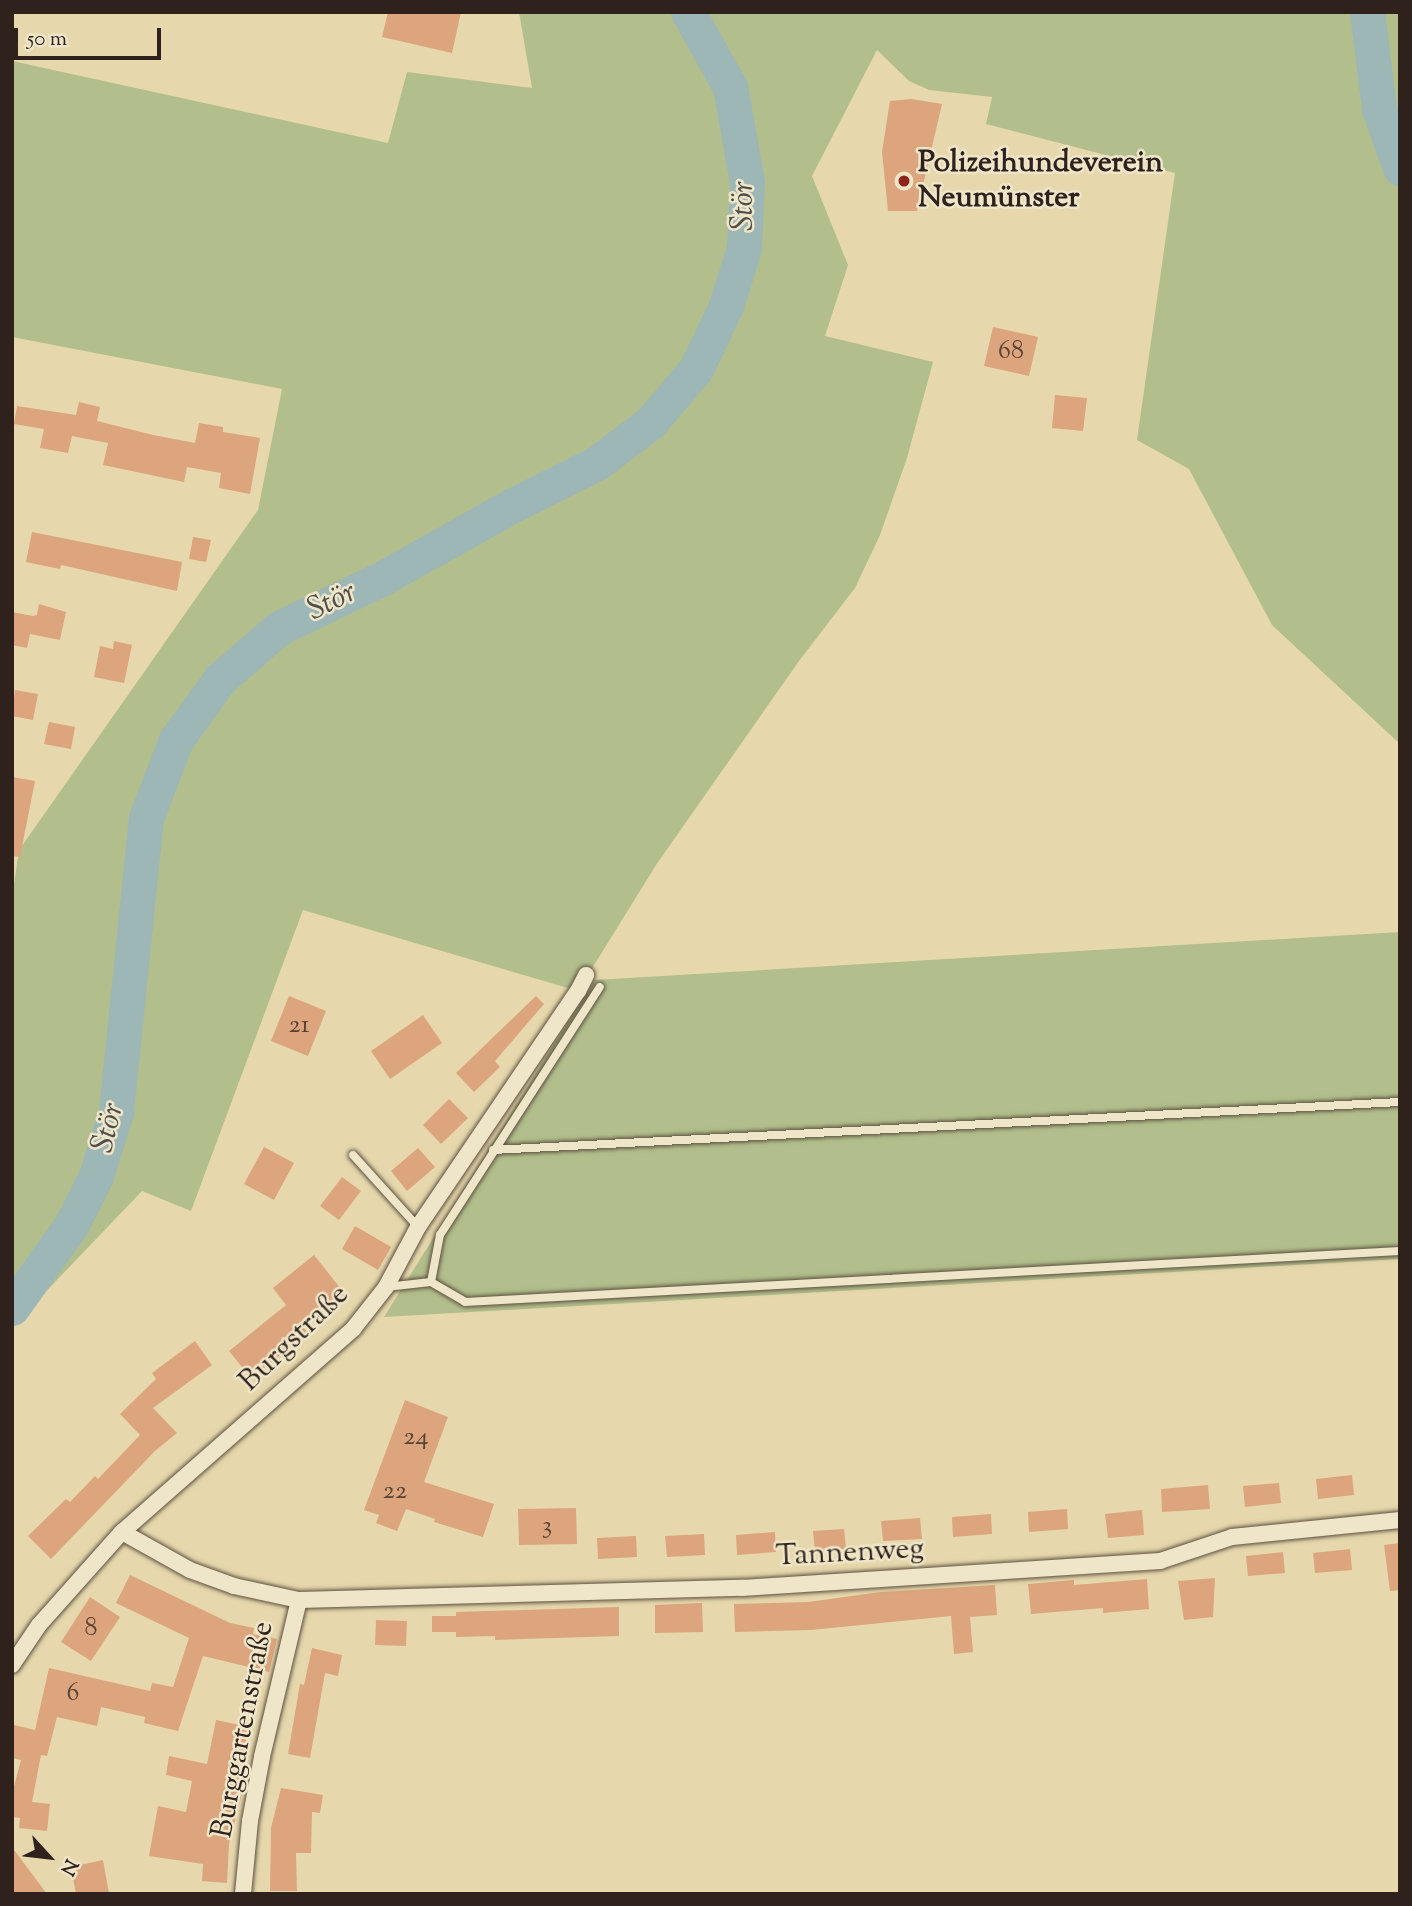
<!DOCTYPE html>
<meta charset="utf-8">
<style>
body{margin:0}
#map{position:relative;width:1412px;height:1906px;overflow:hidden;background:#e6d8ac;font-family:"Sorts Mill Goudy",serif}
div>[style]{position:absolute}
.green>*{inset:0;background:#b2bf8c}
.river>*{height:35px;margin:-17.5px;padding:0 17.5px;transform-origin:17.5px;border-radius:17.5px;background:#9db6b6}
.building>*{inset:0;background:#dca57d}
.roads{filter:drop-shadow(0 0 2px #5d5040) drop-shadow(0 0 2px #5d5040)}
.service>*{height:8px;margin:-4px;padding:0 4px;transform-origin:4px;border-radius:4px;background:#efe6c9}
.minor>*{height:16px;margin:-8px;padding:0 8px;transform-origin:8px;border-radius:8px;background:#efe6c9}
.dots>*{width:19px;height:19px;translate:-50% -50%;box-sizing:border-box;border:4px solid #efe6c9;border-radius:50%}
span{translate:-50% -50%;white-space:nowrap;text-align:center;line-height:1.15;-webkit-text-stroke:5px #efe6c9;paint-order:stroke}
.number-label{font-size:26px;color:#5a4334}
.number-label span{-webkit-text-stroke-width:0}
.poi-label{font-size:30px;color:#2f221c;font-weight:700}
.left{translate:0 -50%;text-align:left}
.street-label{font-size:30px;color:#2f221c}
.water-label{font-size:32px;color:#504e4a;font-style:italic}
.frame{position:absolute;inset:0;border:14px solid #2f221c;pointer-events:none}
.north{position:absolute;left:14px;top:1822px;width:70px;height:70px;-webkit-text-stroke:5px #efe6c9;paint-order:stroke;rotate:117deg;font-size:19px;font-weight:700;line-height:28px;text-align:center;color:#2f221c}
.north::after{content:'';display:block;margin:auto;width:24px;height:32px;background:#2f221c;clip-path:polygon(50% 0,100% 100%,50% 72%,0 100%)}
.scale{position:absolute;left:14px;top:28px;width:147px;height:32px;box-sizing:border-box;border:4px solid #2f221c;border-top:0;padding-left:9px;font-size:21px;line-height:24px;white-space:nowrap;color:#2f221c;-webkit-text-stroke:5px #efe6c9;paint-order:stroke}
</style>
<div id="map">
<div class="green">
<i style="clip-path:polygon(evenodd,519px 12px,1400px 12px,1400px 744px,1272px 625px,1189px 469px,1137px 440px,1175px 173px,986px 124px,992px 97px,929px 90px,909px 81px,877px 50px,812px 176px,848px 265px,825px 336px,933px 362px,907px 458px,880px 535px,855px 588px,799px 661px,656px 865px,578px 991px,303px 910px,191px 1211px,142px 1191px,12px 1327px,12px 898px,19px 850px,258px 510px,282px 389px,12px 337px,12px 61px,388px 143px,407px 72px,532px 88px,519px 12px,479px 523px,381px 579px,304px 615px,305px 614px,479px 523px)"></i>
<i style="clip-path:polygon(1400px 932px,1400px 1259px,384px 1317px,594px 980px)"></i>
</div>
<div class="river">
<i style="left:1367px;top:12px;width:98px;rotate:82.9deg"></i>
<i style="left:1379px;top:109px;width:63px;rotate:70.4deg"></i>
<i style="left:12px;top:1308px;width:103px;rotate:-54.5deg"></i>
<i style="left:72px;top:1224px;width:54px;rotate:-63.4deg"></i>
<i style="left:96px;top:1176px;width:67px;rotate:-72.6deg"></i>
<i style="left:116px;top:1112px;width:296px;rotate:-84.2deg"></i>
<i style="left:146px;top:818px;width:84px;rotate:-69deg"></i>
<i style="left:176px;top:740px;width:75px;rotate:-54.2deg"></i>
<i style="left:220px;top:679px;width:78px;rotate:-40.8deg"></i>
<i style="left:279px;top:628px;width:113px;rotate:-25.7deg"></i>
<i style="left:381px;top:579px;width:151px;rotate:-29.3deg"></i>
<i style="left:513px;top:505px;width:94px;rotate:-26.6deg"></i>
<i style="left:597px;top:463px;width:68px;rotate:-37.2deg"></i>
<i style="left:651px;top:422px;width:70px;rotate:-49.7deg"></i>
<i style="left:696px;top:369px;width:70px;rotate:-64.5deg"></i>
<i style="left:726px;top:306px;width:61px;rotate:-72.8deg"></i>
<i style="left:744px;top:248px;width:66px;rotate:-87.4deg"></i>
<i style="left:747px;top:182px;width:97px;rotate:-100.1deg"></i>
<i style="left:730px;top:87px;width:86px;rotate:-119.2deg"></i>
</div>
<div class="building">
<i style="clip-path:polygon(388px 12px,461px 12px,452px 53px,382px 37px)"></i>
<i style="clip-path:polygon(911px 99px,942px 104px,917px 211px,888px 211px,882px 152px,890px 101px)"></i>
<i style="clip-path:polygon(993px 327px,1038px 337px,1029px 376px,984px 366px)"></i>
<i style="clip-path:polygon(1055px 395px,1087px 398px,1083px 431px,1052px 428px)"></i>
<i style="clip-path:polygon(79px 402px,100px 407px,97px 421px,153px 435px,195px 443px,199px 423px,223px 427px,223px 432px,260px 438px,250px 494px,219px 488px,221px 473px,187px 467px,184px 482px,103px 465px,108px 443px,72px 436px,68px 453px,40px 448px,44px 429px,14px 424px,17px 406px,76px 415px)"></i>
<i style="clip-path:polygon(32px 532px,182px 562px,177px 591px,61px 565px,60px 569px,26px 562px)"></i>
<i style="clip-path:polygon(193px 537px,211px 540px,206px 562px,189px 559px)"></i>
<i style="clip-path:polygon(39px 604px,66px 612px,60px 640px,30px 634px,27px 648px,12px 645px,12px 612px,33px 616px,37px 615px)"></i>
<i style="clip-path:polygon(114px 641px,132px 645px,124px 683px,94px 677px,100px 646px,113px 649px)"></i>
<i style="clip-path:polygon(15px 690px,38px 694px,33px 720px,12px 716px)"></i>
<i style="clip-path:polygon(49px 722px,75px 727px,71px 749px,44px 744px)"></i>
<i style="clip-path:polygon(12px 777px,35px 781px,20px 857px,12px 856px)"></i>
<i style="clip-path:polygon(289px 996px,326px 1011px,308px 1056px,271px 1041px)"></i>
<i style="clip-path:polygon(536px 996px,544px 1004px,495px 1061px,500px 1067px,474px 1092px,456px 1073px)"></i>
<i style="clip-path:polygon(423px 1015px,442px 1043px,390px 1079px,371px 1051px)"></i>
<i style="clip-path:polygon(449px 1099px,468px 1118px,441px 1144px,423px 1125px)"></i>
<i style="clip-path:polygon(264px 1147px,294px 1163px,274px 1200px,244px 1184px)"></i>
<i style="clip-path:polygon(418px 1148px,435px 1167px,407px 1191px,391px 1171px)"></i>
<i style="clip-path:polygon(342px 1177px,361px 1191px,339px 1220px,320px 1206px)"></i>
<i style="clip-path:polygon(355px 1226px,391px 1247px,378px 1270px,342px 1249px)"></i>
<i style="clip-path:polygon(314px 1255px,345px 1294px,303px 1327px,308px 1333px,251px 1378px,229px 1351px,286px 1305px,273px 1288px)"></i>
<i style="clip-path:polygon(195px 1341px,212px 1365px,153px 1408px,177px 1433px,155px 1451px,51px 1559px,28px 1536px,66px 1499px,70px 1502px,95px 1476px,98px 1479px,140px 1435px,120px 1414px,156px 1379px,152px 1373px)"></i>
<i style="clip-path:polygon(405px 1400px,448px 1417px,424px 1482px,494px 1504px,483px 1537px,434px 1522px,435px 1519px,406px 1509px,397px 1531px,376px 1523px,379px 1515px,364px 1510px)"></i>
<i style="clip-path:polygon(1352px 1475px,1354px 1495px,1318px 1499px,1316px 1479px)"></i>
<i style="clip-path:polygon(1279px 1483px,1281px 1503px,1245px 1507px,1243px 1486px)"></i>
<i style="clip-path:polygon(1208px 1485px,1210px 1509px,1162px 1512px,1161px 1489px)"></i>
<i style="clip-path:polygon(576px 1508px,577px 1544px,519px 1545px,518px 1509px)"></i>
<i style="clip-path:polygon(1067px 1509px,1068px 1529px,1029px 1532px,1028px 1512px)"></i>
<i style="clip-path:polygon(1142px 1510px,1144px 1535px,1108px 1538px,1105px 1514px)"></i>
<i style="clip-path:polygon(991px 1514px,992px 1534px,953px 1537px,952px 1517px)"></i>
<i style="clip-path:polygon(920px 1518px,922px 1539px,883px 1541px,881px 1521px)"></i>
<i style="clip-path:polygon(844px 1529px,846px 1549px,815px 1551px,813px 1531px)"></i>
<i style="clip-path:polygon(775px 1532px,776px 1552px,737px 1555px,736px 1535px)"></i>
<i style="clip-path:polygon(704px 1534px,705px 1555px,667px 1557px,665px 1536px)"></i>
<i style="clip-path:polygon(636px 1536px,637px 1557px,598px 1559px,597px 1538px)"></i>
<i style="clip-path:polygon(1400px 1543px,1400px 1590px,1390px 1591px,1384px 1545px)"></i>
<i style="clip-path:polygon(1350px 1549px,1352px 1570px,1315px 1573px,1313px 1553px)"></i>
<i style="clip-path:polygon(1283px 1552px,1285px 1573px,1248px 1576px,1246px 1556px)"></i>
<i style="clip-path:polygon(130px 1575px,230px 1623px,254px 1628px,253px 1634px,277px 1639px,269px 1672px,203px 1656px,178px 1731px,144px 1723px,145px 1717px,101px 1707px,97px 1726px,57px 1717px,47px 1756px,41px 1755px,32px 1802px,50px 1804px,47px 1831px,19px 1828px,20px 1818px,12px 1817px,12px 1794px,21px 1760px,12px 1758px,12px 1734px,14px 1725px,35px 1730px,49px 1668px,150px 1691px,152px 1683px,173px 1687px,189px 1638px,116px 1603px)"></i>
<i style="clip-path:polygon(1215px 1578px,1213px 1617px,1184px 1620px,1178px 1581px)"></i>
<i style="clip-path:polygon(1147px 1579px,1149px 1609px,1103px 1613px,1103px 1608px,1031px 1614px,1028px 1584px,1074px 1580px,1074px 1585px)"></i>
<i style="clip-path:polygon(995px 1585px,997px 1615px,970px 1617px,973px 1652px,954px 1654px,951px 1616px,811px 1630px,735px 1632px,734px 1604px,808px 1602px,881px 1592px)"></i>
<i style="clip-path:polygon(90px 1597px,120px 1617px,91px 1661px,61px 1642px)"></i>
<i style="clip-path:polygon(702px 1603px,703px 1632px,655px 1633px,655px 1605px)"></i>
<i style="clip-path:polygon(619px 1607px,619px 1636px,495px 1640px,495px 1636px,456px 1637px,456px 1632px,432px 1632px,432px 1616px,456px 1616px,456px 1612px)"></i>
<i style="clip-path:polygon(376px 1620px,407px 1621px,406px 1646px,375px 1645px)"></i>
<i style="clip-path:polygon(312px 1648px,342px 1655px,338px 1676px,325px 1673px,310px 1758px,288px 1754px,300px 1684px,304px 1685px)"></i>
<i style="clip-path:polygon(216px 1720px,249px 1727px,239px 1772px,247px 1774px,229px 1844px,227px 1883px,202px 1881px,203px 1864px,149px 1856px,158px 1806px,186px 1812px,192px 1781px,166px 1775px,169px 1756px,207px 1764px)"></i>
<i style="clip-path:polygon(281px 1788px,323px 1795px,320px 1813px,312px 1812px,311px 1853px,296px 1853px,297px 1891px,270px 1891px,271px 1828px)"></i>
<i style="clip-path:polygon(12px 1847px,47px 1894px,12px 1894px)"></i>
<i style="clip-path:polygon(103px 1860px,109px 1894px,76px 1894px,71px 1867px)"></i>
</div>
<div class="roads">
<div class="service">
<i style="left:493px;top:1150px;width:908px;rotate:-3.03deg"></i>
<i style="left:353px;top:1155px;width:97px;rotate:47.9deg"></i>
<i style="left:431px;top:1282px;width:39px;rotate:30deg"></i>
<i style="left:465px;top:1302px;width:936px;rotate:-3.12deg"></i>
<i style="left:386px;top:1287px;width:45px;rotate:-6.3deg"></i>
<i style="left:431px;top:1282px;width:48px;rotate:-79.2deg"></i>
<i style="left:440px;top:1235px;width:295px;rotate:-57.2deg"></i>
</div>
<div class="minor">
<i style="left:122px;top:1532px;width:78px;rotate:29.2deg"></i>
<i style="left:190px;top:1570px;width:47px;rotate:20deg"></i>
<i style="left:234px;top:1586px;width:66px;rotate:12.2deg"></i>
<i style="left:299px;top:1600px;width:161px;rotate:103.3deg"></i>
<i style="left:262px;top:1757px;width:65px;rotate:100.6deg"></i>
<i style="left:250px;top:1821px;width:73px;rotate:95.5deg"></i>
<i style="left:299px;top:1600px;width:443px;rotate:-1.6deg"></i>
<i style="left:742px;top:1588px;width:419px;rotate:-3.7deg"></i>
<i style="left:1160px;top:1561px;width:76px;rotate:-18.4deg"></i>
<i style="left:1232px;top:1537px;width:169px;rotate:-5.8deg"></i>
<i style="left:12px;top:1665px;width:48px;rotate:-56deg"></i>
<i style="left:39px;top:1625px;width:125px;rotate:-48.3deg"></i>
<i style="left:122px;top:1532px;width:308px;rotate:-41.3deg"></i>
<i style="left:353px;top:1329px;width:53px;rotate:-51.8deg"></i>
<i style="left:386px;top:1287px;width:68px;rotate:-61.9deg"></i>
<i style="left:418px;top:1227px;width:285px;rotate:-55.9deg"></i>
<i style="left:578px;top:991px;width:18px;rotate:-63deg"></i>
</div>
</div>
<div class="dots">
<i style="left:904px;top:181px;background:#8f2418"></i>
</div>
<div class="number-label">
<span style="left:1011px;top:352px">68</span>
<span style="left:299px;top:1026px">21</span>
<span style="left:416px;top:1438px">24</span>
<span style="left:395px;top:1492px">22</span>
<span style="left:547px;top:1527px">3</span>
<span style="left:91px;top:1629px">8</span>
<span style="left:73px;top:1694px">6</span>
</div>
<div class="poi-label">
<span class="left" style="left:918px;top:181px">Polizeihundeverein<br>Neumünster</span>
</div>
<div class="street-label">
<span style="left:295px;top:1339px;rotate:-44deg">Burgstraße</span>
<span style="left:850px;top:1554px;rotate:-3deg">Tannenweg</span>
<span style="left:244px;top:1730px;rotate:-79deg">Burggartenstraße</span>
</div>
<div class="water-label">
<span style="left:744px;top:206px;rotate:-90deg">Stör</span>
<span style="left:332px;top:602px;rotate:-26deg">Stör</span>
<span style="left:109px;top:1128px;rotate:-76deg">Stör</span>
</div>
<div class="frame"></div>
<div class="north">N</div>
<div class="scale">50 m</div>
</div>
